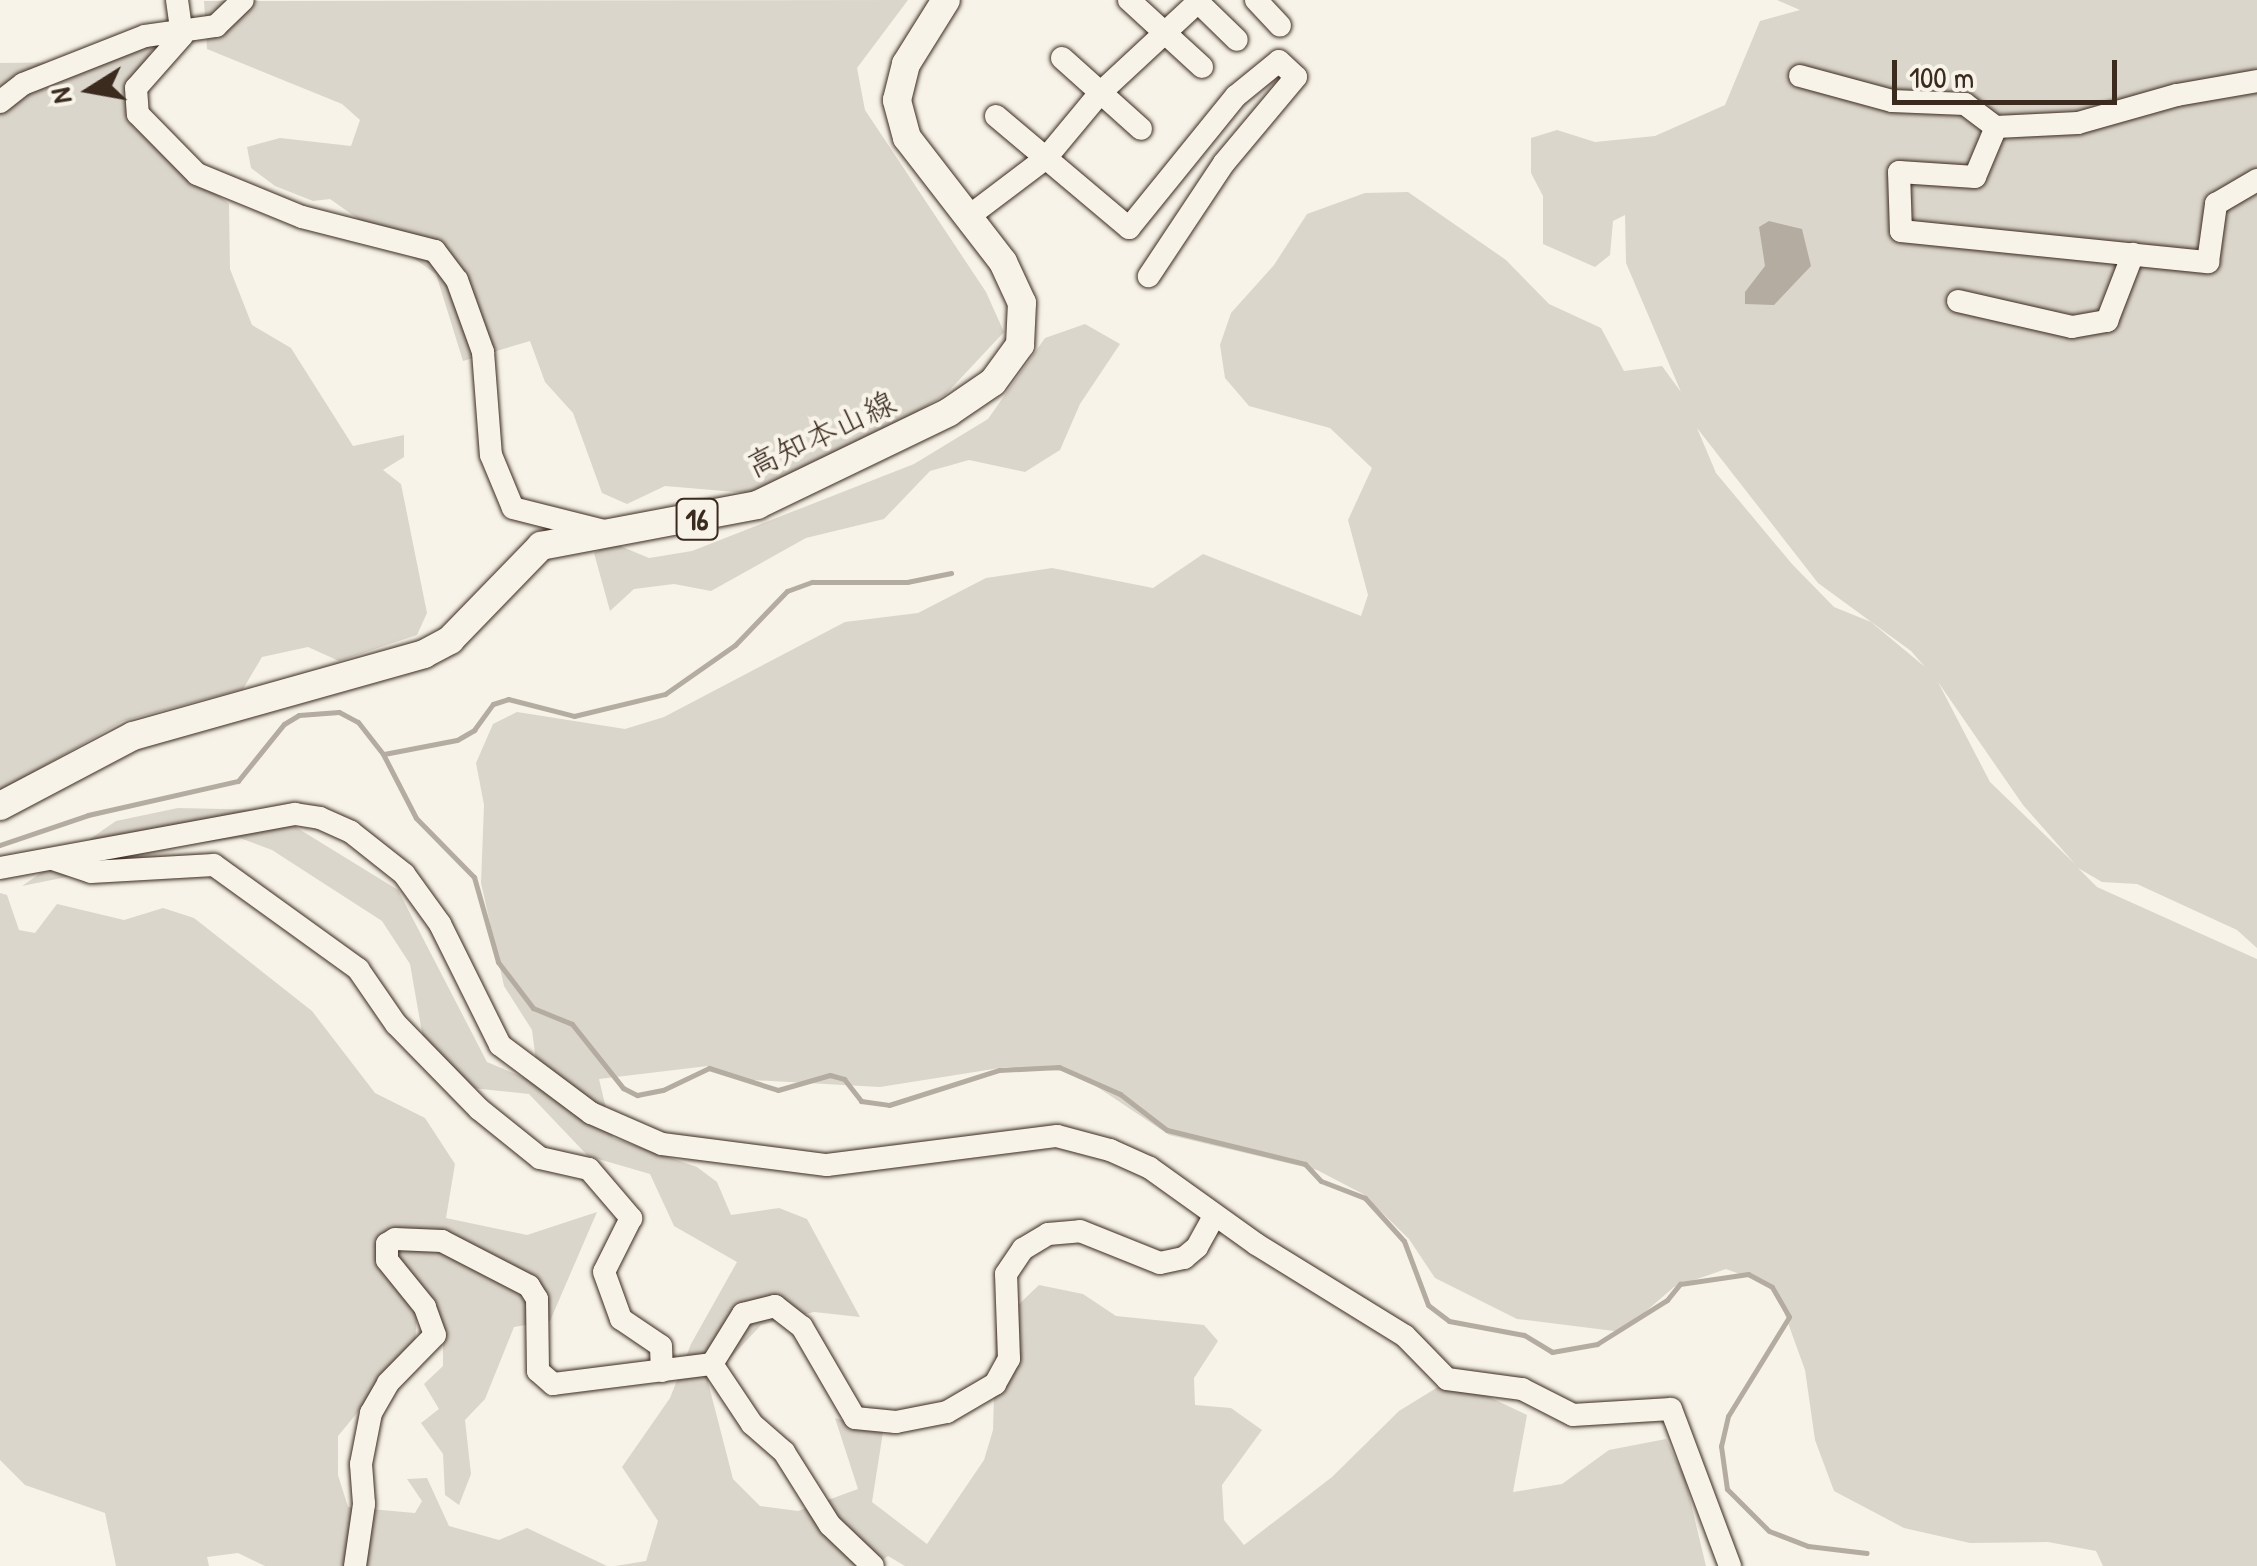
<!DOCTYPE html>
<meta charset="utf-8">
<style>
body{margin:0}
#map{position:relative;width:2257px;height:1566px;overflow:hidden;background:#f7f3e8;font-family:"Patrick Hand","Klee One",sans-serif}
div>[style]{position:absolute}
.green>*{inset:0;background:#dbd6cb}
.water>*{inset:0;background:#b4aca0}
.stream>*{height:5px;margin:-2.5px;padding:0 2.5px;transform-origin:2.5px;border-radius:2.5px;background:#b4aca0}
.roads{filter:drop-shadow(0 0 2px #3b2a1e) drop-shadow(0 0 2px #3b2a1e)}
.minor>*{height:22px;margin:-11px;padding:0 11px;transform-origin:11px;border-radius:11px;background:#f7f3e8}
.major>*{height:28px;margin:-14px;padding:0 14px;transform-origin:14px;border-radius:14px;background:#f7f3e8}
span{translate:-50% -50%;white-space:nowrap;text-align:center;line-height:1.15;-webkit-text-stroke:9px #f7f3e8;paint-order:stroke}
.shield-label span{padding:2px 8px;background:#f7f3e8;border:2px solid;border-radius:8px;-webkit-text-stroke-width:0}
.shield-label{font-size:30px;color:#3b2a1e;font-weight:700}
.street-label{font-size:32px;color:#3b2a1e}
.north{position:absolute;left:40px;top:40px;width:100px;height:100px;-webkit-text-stroke:8px #f7f3e8;paint-order:stroke;rotate:259deg;font-size:28px;font-weight:700;line-height:40px;text-align:center;color:#3b2a1e}
.north::after{content:'';display:block;margin:auto;width:35px;height:45px;background:#3b2a1e;clip-path:polygon(50% 0,100% 100%,50% 72%,0 100%)}
.scale{position:absolute;left:1892px;top:60px;width:225px;height:45px;box-sizing:border-box;border:5px solid #3b2a1e;border-top:0;padding-left:12px;font-size:30px;line-height:35px;white-space:nowrap;color:#3b2a1e;-webkit-text-stroke:8px #f7f3e8;paint-order:stroke}
</style>
<div id="map">
<div class="green">
<i style="clip-path:polygon(908px 0,857px 68px,865px 110px,986px 292px,1004px 332px,946px 394px,875px 437px,810px 463px,777px 489px,759px 494px,665px 486px,627px 504px,602px 493px,573px 413px,545px 382px,530px 341px,463px 361px,436px 274px,330px 199px,313px 201px,275px 186px,251px 168px,247px 147px,280px 138px,351px 146px,360px 120px,342px 104px,207px 49px,204px 1px)"></i>
<i style="clip-path:polygon(evenodd,1777px 0,2257px 0,2257px 948px,2237px 930px,2137px 884px,2102px 882px,2078px 868px,2097px 887px,2257px 959px,2257px 1566px,2103px 1566px,2096px 1551px,2048px 1542px,1970px 1543px,1904px 1528px,1834px 1491px,1815px 1440px,1805px 1370px,1775px 1287px,1726px 1269px,1674px 1287px,1622px 1332px,1517px 1319px,1435px 1278px,1409px 1239px,1363px 1194px,1317px 1170px,1169px 1135px,1075px 1072px,1006px 1067px,880px 1087px,752px 1080px,708px 1066px,599px 1079px,613px 1138px,697px 1167px,717px 1182px,731px 1215px,779px 1208px,807px 1219px,860px 1317px,814px 1312px,761px 1325px,708px 1382px,733px 1479px,760px 1506px,798px 1511px,858px 1489px,835px 1418px,883px 1432px,872px 1502px,927px 1544px,984px 1460px,993px 1430px,996px 1326px,1039px 1285px,1083px 1294px,1116px 1316px,1204px 1325px,1218px 1341px,1194px 1378px,1195px 1405px,1231px 1408px,1262px 1430px,1222px 1485px,1224px 1520px,1244px 1545px,1332px 1477px,1399px 1411px,1451px 1379px,1527px 1415px,1513px 1492px,1562px 1484px,1609px 1450px,1666px 1439px,1685px 1479px,1706px 1566px,905px 1566px,888px 1556px,874px 1566px,615px 1566px,646px 1561px,658px 1521px,622px 1467px,670px 1398px,691px 1344px,737px 1262px,674px 1226px,650px 1174px,588px 1156px,529px 1094px,472px 1088px,423px 1038px,410px 964px,382px 921px,272px 850px,240px 838px,147px 849px,91px 872px,22px 886px,116px 821px,178px 808px,268px 810px,398px 890px,487px 1062px,539px 1084px,532px 1030px,504px 986px,481px 883px,484px 805px,476px 763px,493px 724px,517px 712px,625px 729px,664px 717px,845px 622px,918px 613px,986px 578px,1052px 568px,1153px 588px,1203px 554px,1361px 616px,1368px 595px,1348px 520px,1372px 468px,1330px 428px,1249px 406px,1225px 378px,1220px 345px,1231px 313px,1274px 265px,1307px 214px,1365px 193px,1408px 192px,1506px 260px,1549px 304px,1601px 328px,1624px 371px,1662px 366px,1681px 392px,1626px 263px,1625px 215px,1613px 221px,1610px 255px,1595px 267px,1543px 244px,1543px 196px,1531px 173px,1531px 138px,1557px 130px,1595px 142px,1655px 136px,1725px 105px,1760px 21px,1800px 10px,1777px 0,1697px 428px,1818px 583px,1911px 651px,1925px 667px,1871px 622px,1834px 607px,1792px 564px,1716px 473px,1697px 428px,1777px 0,1938px 682px,2023px 805px,2075px 864px,1990px 782px,1938px 682px)"></i>
<i style="clip-path:polygon(159px 39px,134px 80px,134px 127px,229px 204px,230px 269px,252px 325px,291px 348px,353px 446px,404px 435px,404px 457px,383px 470px,401px 484px,427px 613px,417px 635px,339px 661px,308px 647px,262px 657px,243px 689px,123px 721px,0 791px,0 63px,81px 62px)"></i>
<i style="clip-path:polygon(1085px 324px,1120px 344px,1080px 404px,1060px 450px,1025px 472px,969px 460px,930px 471px,884px 519px,806px 538px,711px 591px,674px 584px,634px 589px,610px 611px,594px 553px,613px 543px,649px 558px,692px 551px,914px 464px,988px 419px,1045px 338px)"></i>
<i style="clip-path:polygon(0 893px,7px 895px,19px 930px,35px 933px,57px 904px,124px 920px,163px 908px,194px 918px,312px 1011px,375px 1093px,425px 1118px,455px 1164px,446px 1218px,527px 1235px,597px 1212px,550px 1321px,514px 1327px,485px 1399px,465px 1420px,471px 1474px,459px 1505px,445px 1495px,443px 1454px,421px 1423px,439px 1409px,424px 1384px,443px 1366px,443px 1331px,417px 1316px,415px 1343px,338px 1436px,338px 1475px,348px 1507px,415px 1513px,422px 1501px,407px 1479px,427px 1478px,449px 1526px,499px 1540px,527px 1528px,607px 1566px,265px 1566px,238px 1553px,207px 1557px,209px 1566px,116px 1566px,105px 1513px,25px 1485px,0 1460px)"></i>
</div>
<div class="water">
<i style="clip-path:polygon(1769px 221px,1802px 229px,1811px 266px,1774px 305px,1745px 304px,1745px 292px,1765px 266px,1759px 227px)"></i>
</div>
<div class="stream">
<i style="left:384px;top:754px;width:74px;rotate:-10.9deg"></i>
<i style="left:457px;top:740px;width:20px;rotate:-30deg"></i>
<i style="left:474px;top:730px;width:32px;rotate:-54deg"></i>
<i style="left:493px;top:704px;width:16px;rotate:-18deg"></i>
<i style="left:508px;top:699px;width:68px;rotate:14.4deg"></i>
<i style="left:574px;top:716px;width:94px;rotate:-13.6deg"></i>
<i style="left:665px;top:694px;width:85px;rotate:-35deg"></i>
<i style="left:735px;top:645px;width:75px;rotate:-46.1deg"></i>
<i style="left:787px;top:591px;width:27px;rotate:-20deg"></i>
<i style="left:812px;top:582px;width:95px"></i>
<i style="left:907px;top:582px;width:45px;rotate:-11.6deg"></i>
<i style="left:0;top:845px;width:93px;rotate:-18.8deg"></i>
<i style="left:88px;top:815px;width:154px;rotate:-12.8deg"></i>
<i style="left:238px;top:781px;width:73px;rotate:-51.1deg"></i>
<i style="left:284px;top:724px;width:17px;rotate:-31deg"></i>
<i style="left:299px;top:715px;width:40px;rotate:-4.3deg"></i>
<i style="left:339px;top:712px;width:21px;rotate:28deg"></i>
<i style="left:358px;top:722px;width:41px;rotate:52deg"></i>
<i style="left:383px;top:754px;width:72px;rotate:62.7deg"></i>
<i style="left:416px;top:818px;width:83px;rotate:45.5deg"></i>
<i style="left:474px;top:877px;width:88px;rotate:74.2deg"></i>
<i style="left:498px;top:962px;width:58px;rotate:52.7deg"></i>
<i style="left:533px;top:1008px;width:42px;rotate:22.3deg"></i>
<i style="left:572px;top:1024px;width:82px;rotate:51.4deg"></i>
<i style="left:623px;top:1088px;width:16px;rotate:27deg"></i>
<i style="left:637px;top:1095px;width:26px;rotate:-11deg"></i>
<i style="left:663px;top:1090px;width:51px;rotate:-25.6deg"></i>
<i style="left:709px;top:1068px;width:72px;rotate:17.7deg"></i>
<i style="left:778px;top:1090px;width:54px;rotate:-16.1deg"></i>
<i style="left:830px;top:1075px;width:15px;rotate:16deg"></i>
<i style="left:844px;top:1079px;width:28px;rotate:52deg"></i>
<i style="left:861px;top:1101px;width:28px;rotate:8deg"></i>
<i style="left:889px;top:1105px;width:115px;rotate:-17.7deg"></i>
<i style="left:999px;top:1070px;width:60px;rotate:-2.9deg"></i>
<i style="left:1059px;top:1067px;width:67px;rotate:23.9deg"></i>
<i style="left:1120px;top:1094px;width:59px;rotate:37.5deg"></i>
<i style="left:1167px;top:1130px;width:142px;rotate:13.8deg"></i>
<i style="left:1305px;top:1164px;width:23px;rotate:47deg"></i>
<i style="left:1321px;top:1181px;width:47px;rotate:21.1deg"></i>
<i style="left:1365px;top:1198px;width:58px;rotate:47.8deg"></i>
<i style="left:1404px;top:1241px;width:68px;rotate:69.4deg"></i>
<i style="left:1428px;top:1305px;width:26px;rotate:37deg"></i>
<i style="left:1449px;top:1321px;width:76px;rotate:10.6deg"></i>
<i style="left:1524px;top:1335px;width:33px;rotate:31deg"></i>
<i style="left:1552px;top:1352px;width:46px;rotate:-10.1deg"></i>
<i style="left:1597px;top:1344px;width:83px;rotate:-32.2deg"></i>
<i style="left:1667px;top:1300px;width:21px;rotate:-51deg"></i>
<i style="left:1680px;top:1284px;width:69px;rotate:-8.4deg"></i>
<i style="left:1748px;top:1274px;width:27px;rotate:28deg"></i>
<i style="left:1772px;top:1287px;width:34px;rotate:60deg"></i>
<i style="left:1789px;top:1317px;width:116px;rotate:121.6deg"></i>
<i style="left:1728px;top:1416px;width:31px;rotate:103deg"></i>
<i style="left:1721px;top:1446px;width:43px;rotate:82.1deg"></i>
<i style="left:1727px;top:1489px;width:59px;rotate:45deg"></i>
<i style="left:1769px;top:1531px;width:42px;rotate:21deg"></i>
<i style="left:1808px;top:1546px;width:59px;rotate:6.8deg"></i>
</div>
<div class="roads">
<div class="minor">
<i style="left:177px;top:0;width:36px;rotate:82deg"></i>
<i style="left:182px;top:36px;width:69px;rotate:131.5deg"></i>
<i style="left:136px;top:88px;width:26px;rotate:86deg"></i>
<i style="left:138px;top:114px;width:84px;rotate:45.5deg"></i>
<i style="left:197px;top:174px;width:113px;rotate:22.3deg"></i>
<i style="left:302px;top:217px;width:137px;rotate:14.3deg"></i>
<i style="left:435px;top:251px;width:36px;rotate:53deg"></i>
<i style="left:457px;top:280px;width:77px;rotate:70.1deg"></i>
<i style="left:483px;top:352px;width:103px;rotate:85.6deg"></i>
<i style="left:491px;top:455px;width:57px;rotate:67.5deg"></i>
<i style="left:513px;top:508px;width:94px;rotate:14.2deg"></i>
<i style="left:1129px;top:0;width:99px;rotate:42.5deg"></i>
<i style="left:1256px;top:0;width:35px;rotate:47deg"></i>
<i style="left:1198px;top:2px;width:54px;rotate:44.3deg"></i>
<i style="left:1062px;top:58px;width:106px;rotate:41.9deg"></i>
<i style="left:1800px;top:76px;width:95px;rotate:15.2deg"></i>
<i style="left:1892px;top:101px;width:73px;rotate:2.4deg"></i>
<i style="left:1965px;top:104px;width:39px;rotate:37deg"></i>
<i style="left:1996px;top:127px;width:82px;rotate:-2.8deg"></i>
<i style="left:2078px;top:123px;width:103px;rotate:-15.8deg"></i>
<i style="left:2177px;top:95px;width:81px;rotate:-9.9deg"></i>
<i style="left:0;top:102px;width:29px;rotate:-38deg"></i>
<i style="left:23px;top:84px;width:131px;rotate:-21.5deg"></i>
<i style="left:145px;top:36px;width:72px;rotate:-8deg"></i>
<i style="left:216px;top:26px;width:37px;rotate:-44deg"></i>
<i style="left:996px;top:116px;width:174px;rotate:40.1deg"></i>
<i style="left:1129px;top:228px;width:170px;rotate:-51deg"></i>
<i style="left:1236px;top:96px;width:55px;rotate:-39.1deg"></i>
<i style="left:1279px;top:61px;width:23px;rotate:43deg"></i>
<i style="left:1296px;top:77px;width:112px;rotate:129.9deg"></i>
<i style="left:1224px;top:163px;width:136px;rotate:123.6deg"></i>
<i style="left:1996px;top:127px;width:54px;rotate:112.8deg"></i>
<i style="left:1975px;top:177px;width:76px;rotate:-176.2deg"></i>
<i style="left:1899px;top:172px;width:59px;rotate:88.1deg"></i>
<i style="left:1901px;top:231px;width:309px;rotate:5.8deg"></i>
<i style="left:2208px;top:262px;width:59px;rotate:-82.1deg"></i>
<i style="left:2216px;top:204px;width:48px;rotate:-30.3deg"></i>
<i style="left:968px;top:217px;width:98px;rotate:-37.1deg"></i>
<i style="left:1046px;top:158px;width:85px;rotate:-50.3deg"></i>
<i style="left:1100px;top:93px;width:137px;rotate:-42.9deg"></i>
<i style="left:1958px;top:301px;width:117px;rotate:12.8deg"></i>
<i style="left:2072px;top:327px;width:36px;rotate:-10deg"></i>
<i style="left:2107px;top:321px;width:72px;rotate:-68.8deg"></i>
<i style="left:53px;top:859px;width:40px;rotate:18.9deg"></i>
<i style="left:91px;top:872px;width:123px;rotate:-3.3deg"></i>
<i style="left:214px;top:865px;width:178px;rotate:35.8deg"></i>
<i style="left:358px;top:969px;width:67px;rotate:55.4deg"></i>
<i style="left:396px;top:1024px;width:119px;rotate:45.7deg"></i>
<i style="left:479px;top:1109px;width:78px;rotate:38.8deg"></i>
<i style="left:540px;top:1158px;width:50px;rotate:12.7deg"></i>
<i style="left:589px;top:1169px;width:65px;rotate:49.4deg"></i>
<i style="left:631px;top:1218px;width:60px;rotate:116.6deg"></i>
<i style="left:604px;top:1272px;width:50px;rotate:70.1deg"></i>
<i style="left:621px;top:1319px;width:48px;rotate:34deg"></i>
<i style="left:661px;top:1346px;width:25px;rotate:88deg"></i>
<i style="left:0;top:868px;width:300px;rotate:-10.4deg"></i>
<i style="left:295px;top:814px;width:25px;rotate:9deg"></i>
<i style="left:320px;top:818px;width:34px;rotate:24deg"></i>
<i style="left:351px;top:832px;width:68px;rotate:38.4deg"></i>
<i style="left:404px;top:874px;width:62px;rotate:54.2deg"></i>
<i style="left:440px;top:924px;width:135px;rotate:63.6deg"></i>
<i style="left:500px;top:1045px;width:114px;rotate:36.8deg"></i>
<i style="left:591px;top:1113px;width:77px;rotate:23.6deg"></i>
<i style="left:662px;top:1144px;width:166px;rotate:7.3deg"></i>
<i style="left:827px;top:1165px;width:232px;rotate:-7.2deg"></i>
<i style="left:1057px;top:1136px;width:55px;rotate:14.8deg"></i>
<i style="left:1110px;top:1150px;width:44px;rotate:24.2deg"></i>
<i style="left:1150px;top:1168px;width:130px;rotate:35.6deg"></i>
<i style="left:1256px;top:1244px;width:175px;rotate:31.7deg"></i>
<i style="left:1405px;top:1336px;width:60px;rotate:45.7deg"></i>
<i style="left:1447px;top:1379px;width:76px;rotate:7.6deg"></i>
<i style="left:1522px;top:1389px;width:57px;rotate:27deg"></i>
<i style="left:1573px;top:1415px;width:98px;rotate:-3.5deg"></i>
<i style="left:1671px;top:1409px;width:168px;rotate:69.4deg"></i>
<i style="left:712px;top:1364px;width:59px;rotate:-58.2deg"></i>
<i style="left:743px;top:1314px;width:33px;rotate:-14deg"></i>
<i style="left:775px;top:1306px;width:34px;rotate:38deg"></i>
<i style="left:802px;top:1327px;width:105px;rotate:59.8deg"></i>
<i style="left:855px;top:1418px;width:41px;rotate:5.6deg"></i>
<i style="left:896px;top:1422px;width:52px;rotate:-11.1deg"></i>
<i style="left:947px;top:1412px;width:56px;rotate:-30.3deg"></i>
<i style="left:995px;top:1384px;width:29px;rotate:-61deg"></i>
<i style="left:1009px;top:1359px;width:85px;rotate:-92deg"></i>
<i style="left:1006px;top:1274px;width:30px;rotate:-56deg"></i>
<i style="left:1023px;top:1249px;width:29px;rotate:-31deg"></i>
<i style="left:1048px;top:1234px;width:32px;rotate:-5deg"></i>
<i style="left:1080px;top:1231px;width:86px;rotate:21.8deg"></i>
<i style="left:1160px;top:1263px;width:25px;rotate:-12deg"></i>
<i style="left:1184px;top:1258px;width:17px;rotate:-40deg"></i>
<i style="left:1197px;top:1247px;width:35px;rotate:-61deg"></i>
<i style="left:712px;top:1364px;width:72px;rotate:56.3deg"></i>
<i style="left:752px;top:1424px;width:43px;rotate:41.2deg"></i>
<i style="left:784px;top:1452px;width:86px;rotate:57.8deg"></i>
<i style="left:830px;top:1525px;width:59px;rotate:43.6deg"></i>
<i style="left:355px;top:1566px;width:63px;rotate:-81.7deg"></i>
<i style="left:364px;top:1504px;width:40px;rotate:-94.3deg"></i>
<i style="left:361px;top:1464px;width:52px;rotate:-78.9deg"></i>
<i style="left:371px;top:1413px;width:34px;rotate:-60deg"></i>
<i style="left:388px;top:1383px;width:67px;rotate:-45.6deg"></i>
<i style="left:435px;top:1335px;width:30px;rotate:-110deg"></i>
<i style="left:425px;top:1307px;width:60px;rotate:-129deg"></i>
<i style="left:387px;top:1260px;width:16px;rotate:-90deg"></i>
<i style="left:387px;top:1244px;width:9px;rotate:-32deg"></i>
<i style="left:395px;top:1239px;width:47px;rotate:2.4deg"></i>
<i style="left:442px;top:1241px;width:98px;rotate:27.3deg"></i>
<i style="left:529px;top:1286px;width:15px;rotate:58deg"></i>
<i style="left:537px;top:1299px;width:72px;rotate:89.2deg"></i>
<i style="left:538px;top:1371px;width:20px;rotate:41deg"></i>
<i style="left:553px;top:1384px;width:160px;rotate:-7.2deg"></i>
</div>
<div class="major">
<i style="left:0;top:806px;width:150px;rotate:-27.8deg"></i>
<i style="left:133px;top:736px;width:302px;rotate:-15.7deg"></i>
<i style="left:424px;top:654px;width:30px;rotate:-28deg"></i>
<i style="left:450px;top:640px;width:131px;rotate:-45.9deg"></i>
<i style="left:541px;top:546px;width:220px;rotate:-10.7deg"></i>
<i style="left:757px;top:505px;width:213px;rotate:-25.8deg"></i>
<i style="left:949px;top:412px;width:53px;rotate:-34.3deg"></i>
<i style="left:993px;top:382px;width:46px;rotate:-53.9deg"></i>
<i style="left:1020px;top:345px;width:42px;rotate:-87.3deg"></i>
<i style="left:1022px;top:303px;width:45px;rotate:-114.9deg"></i>
<i style="left:1003px;top:262px;width:157px;rotate:-127.7deg"></i>
<i style="left:907px;top:138px;width:39px;rotate:-105deg"></i>
<i style="left:897px;top:100px;width:37px;rotate:-76deg"></i>
<i style="left:906px;top:64px;width:75px;rotate:-58deg"></i>
</div>
</div>
<div class="shield-label">
<span style="left:697px;top:519px">16</span>
</div>
<div class="street-label">
<span style="left:821px;top:434px;rotate:-25deg">高知本山線</span>
</div>
<div class="north">N</div>
<div class="scale">100 m</div>
</div>
